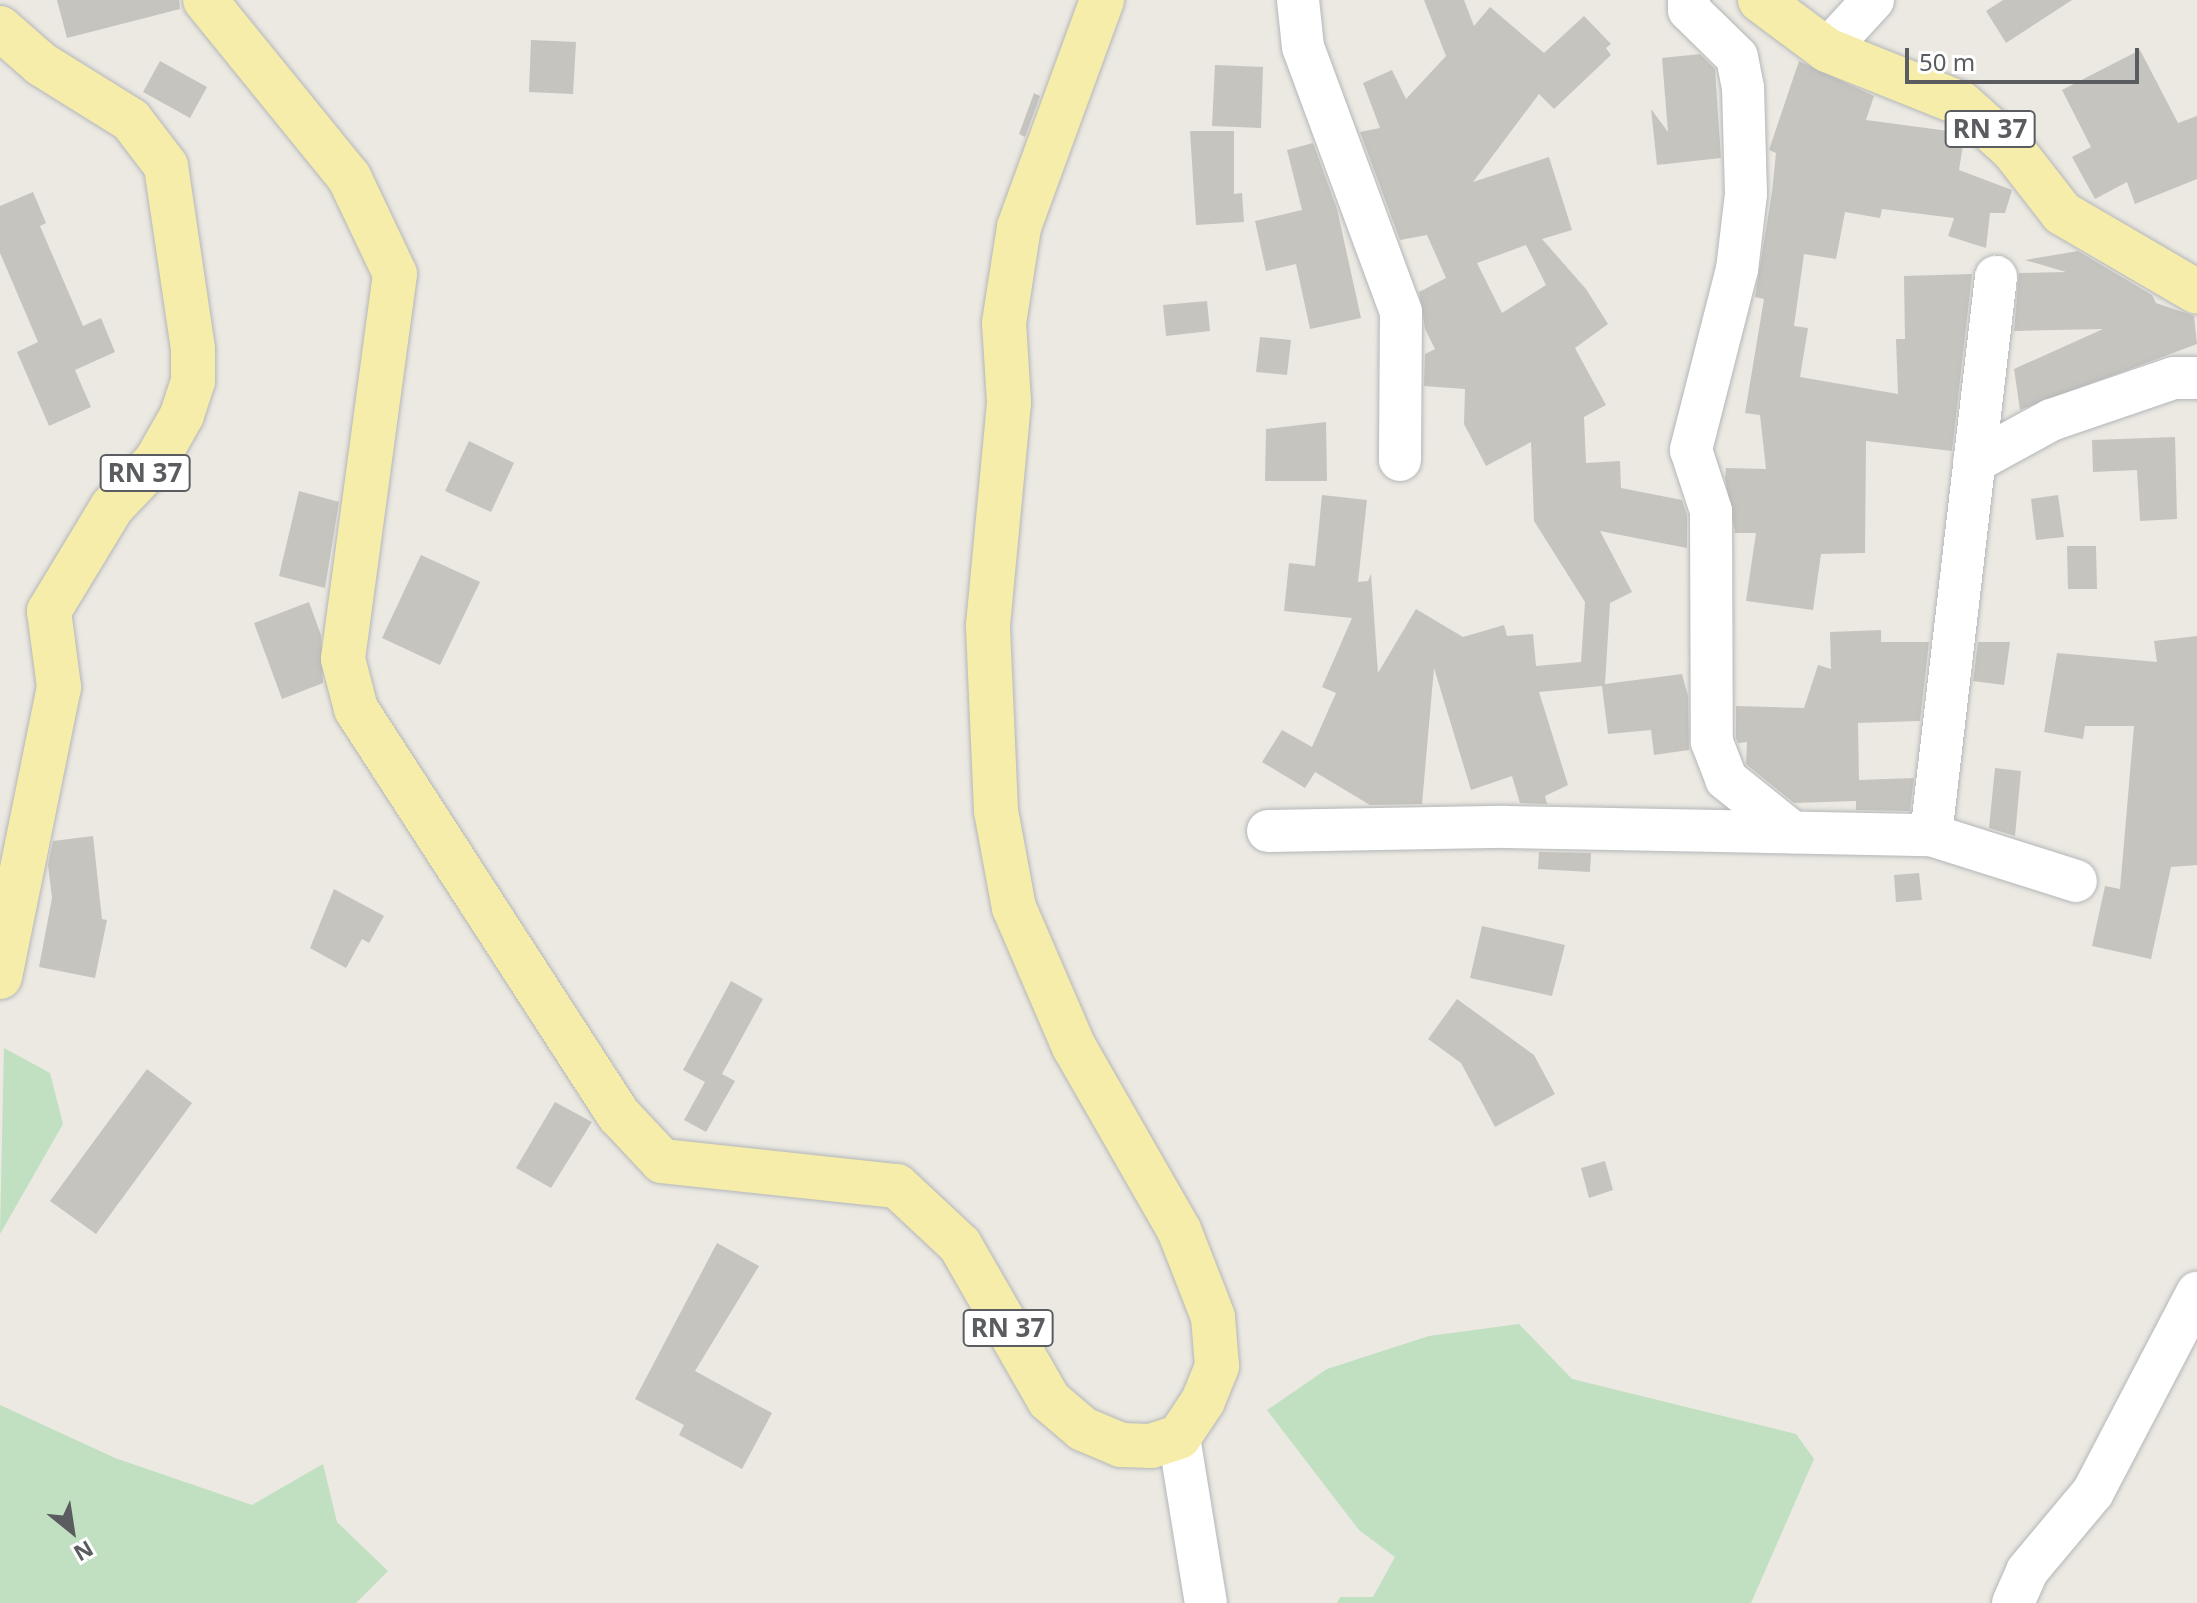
<!DOCTYPE html>
<style>
body{margin:0}
#map{position:relative;width:2197px;height:1603px;overflow:hidden;background:#ebe9e1;font-family:"Noto Sans",sans-serif}
div>[style]{position:absolute}
.green>*{inset:0;background:#c0e0c1}
.building>*{inset:0;background:#c6c4be}
.roads{filter:drop-shadow(0 0 2px #b4b6ba) drop-shadow(0 0 2px #b4b6ba)}
.minor>*{height:42px;margin:-21px;padding:0 21px;transform-origin:21px;border-radius:21px;background:#fff}
.major>*{height:44px;margin:-22px;padding:0 22px;transform-origin:22px;border-radius:22px;background:#f6edab}
span{translate:-50% -50%;white-space:nowrap;text-align:center;line-height:1.15;-webkit-text-stroke:8px #fff;paint-order:stroke}
.shield-label span{padding:2px 6px;background:#fff;border:2px solid;border-radius:6px;-webkit-text-stroke-width:0}
.shield-label{font-size:26px;color:#5a5c60;font-weight:700}
.north{position:absolute;left:32px;top:1491px;width:80px;height:80px;-webkit-text-stroke:6px #fff;paint-order:stroke;rotate:150deg;font-size:22px;font-weight:700;line-height:32px;text-align:center;color:#5a5c60}
.north::after{content:'';display:block;margin:auto;width:28px;height:36px;background:#5a5c60;clip-path:polygon(50% 0,100% 100%,50% 72%,0 100%)}
.scale{position:absolute;left:1905px;top:48px;width:234px;height:36px;box-sizing:border-box;border:4px solid #5a5c60;border-top:0;padding-left:10px;font-size:24px;line-height:28px;white-space:nowrap;color:#5a5c60;-webkit-text-stroke:6px #fff;paint-order:stroke}
</style>
<div id="map">
<div class="green">
<i style="clip-path:polygon(4px 1048px,50px 1073px,63px 1124px,0 1234px)"></i>
<i style="clip-path:polygon(1519px 1324px,1572px 1379px,1796px 1434px,1814px 1459px,1751px 1603px,1337px 1603px,1340px 1597px,1373px 1597px,1395px 1557px,1359px 1530px,1267px 1410px,1327px 1369px,1429px 1336px)"></i>
<i style="clip-path:polygon(0 1405px,115px 1458px,252px 1505px,323px 1464px,337px 1522px,388px 1571px,356px 1603px,0 1603px)"></i>
</div>
<div class="building">
<i style="clip-path:polygon(57px 0,179px 0,180px 9px,67px 38px)"></i>
<i style="clip-path:polygon(evenodd,1424px 0,1464px 0,1474px 26px,1490px 7px,1544px 53px,1584px 16px,1611px 44px,1606px 48px,1611px 55px,1554px 109px,1539px 94px,1473px 182px,1549px 157px,1572px 230px,1542px 239px,1586px 289px,1608px 324px,1575px 348px,1606px 405px,1584px 417px,1586px 463px,1620px 461px,1621px 488px,1682px 500px,1687px 515px,1687px 548px,1600px 531px,1632px 592px,1610px 603px,1605px 684px,1682px 674px,1688px 696px,1689px 750px,1654px 755px,1651px 730px,1608px 734px,1602px 686px,1539px 692px,1568px 785px,1545px 796px,1547px 804px,1520px 803px,1512px 776px,1471px 790px,1434px 668px,1422px 804px,1370px 805px,1315px 772px,1305px 788px,1262px 762px,1282px 730px,1312px 747px,1336px 693px,1322px 687px,1352px 618px,1284px 611px,1289px 563px,1315px 566px,1322px 495px,1367px 500px,1358px 582px,1368px 581px,1371px 574px,1378px 673px,1416px 609px,1463px 637px,1504px 625px,1507px 636px,1533px 634px,1536px 666px,1581px 662px,1585px 602px,1534px 521px,1531px 442px,1486px 466px,1464px 424px,1465px 389px,1424px 386px,1425px 354px,1435px 349px,1425px 329px,1419px 292px,1446px 278px,1427px 235px,1400px 240px,1360px 132px,1380px 128px,1363px 83px,1392px 70px,1406px 99px,1446px 56px,1424px 0,1526px 245px,1546px 285px,1502px 313px,1477px 263px,1526px 245px)"></i>
<i style="clip-path:polygon(2003px 0,2072px 0,2006px 43px,1986px 11px)"></i>
<i style="clip-path:polygon(531px 40px,576px 42px,573px 94px,529px 92px)"></i>
<i style="clip-path:polygon(2140px 50px,2178px 123px,2197px 116px,2197px 179px,2135px 204px,2127px 182px,2095px 199px,2072px 157px,2091px 147px,2062px 90px)"></i>
<i style="clip-path:polygon(1700px 54px,1715px 69px,1721px 158px,1657px 165px,1651px 109px,1668px 132px,1662px 58px)"></i>
<i style="clip-path:polygon(160px 61px,207px 87px,190px 118px,143px 92px)"></i>
<i style="clip-path:polygon(1799px 61px,1874px 96px,1866px 120px,1956px 132px,1964px 139px,1959px 170px,2012px 190px,2005px 213px,1990px 213px,1986px 248px,1948px 236px,1954px 218px,1882px 209px,1880px 218px,1845px 212px,1836px 259px,1804px 254px,1794px 326px,1808px 328px,1800px 377px,1898px 394px,1896px 339px,1905px 339px,1904px 276px,1972px 274px,1952px 451px,1866px 441px,1865px 553px,1821px 554px,1813px 610px,1746px 601px,1756px 533px,1735px 533px,1725px 478px,1726px 468px,1766px 469px,1760px 415px,1745px 413px,1764px 299px,1755px 297px,1772px 192px,1776px 153px,1769px 150px)"></i>
<i style="clip-path:polygon(1215px 65px,1263px 67px,1261px 128px,1212px 126px)"></i>
<i style="clip-path:polygon(1034px 93px,1040px 96px,1025px 137px,1019px 134px)"></i>
<i style="clip-path:polygon(1190px 131px,1234px 131px,1234px 194px,1242px 193px,1244px 222px,1196px 225px)"></i>
<i style="clip-path:polygon(1313px 143px,1337px 209px,1361px 318px,1310px 329px,1296px 264px,1266px 271px,1255px 221px,1302px 210px,1287px 150px)"></i>
<i style="clip-path:polygon(33px 192px,46px 223px,40px 226px,83px 326px,101px 318px,115px 352px,75px 370px,91px 407px,49px 426px,17px 352px,38px 342px,0 253px,0 206px)"></i>
<i style="clip-path:polygon(2078px 251px,2152px 295px,2156px 303px,2194px 316px,2197px 344px,2020px 410px,2014px 369px,2103px 329px,2014px 331px,2019px 273px,2066px 272px,2025px 260px)"></i>
<i style="clip-path:polygon(1207px 301px,1210px 331px,1166px 336px,1163px 305px)"></i>
<i style="clip-path:polygon(1260px 337px,1291px 340px,1287px 375px,1256px 372px)"></i>
<i style="clip-path:polygon(1326px 422px,1327px 481px,1265px 481px,1266px 429px)"></i>
<i style="clip-path:polygon(2175px 437px,2177px 519px,2140px 521px,2137px 470px,2093px 472px,2092px 440px)"></i>
<i style="clip-path:polygon(469px 441px,514px 463px,491px 512px,445px 491px)"></i>
<i style="clip-path:polygon(299px 491px,339px 502px,325px 588px,279px 576px)"></i>
<i style="clip-path:polygon(2058px 495px,2064px 537px,2036px 540px,2031px 499px)"></i>
<i style="clip-path:polygon(2067px 546px,2096px 546px,2097px 589px,2068px 589px)"></i>
<i style="clip-path:polygon(421px 555px,480px 582px,440px 665px,382px 638px)"></i>
<i style="clip-path:polygon(309px 602px,321px 635px,323px 683px,282px 699px,254px 623px)"></i>
<i style="clip-path:polygon(1881px 630px,1881px 642px,1929px 642px,1920px 721px,1858px 723px,1859px 780px,1914px 778px,1910px 811px,1856px 810px,1856px 801px,1794px 803px,1746px 764px,1747px 742px,1738px 743px,1736px 738px,1736px 706px,1804px 708px,1818px 665px,1831px 669px,1830px 632px)"></i>
<i style="clip-path:polygon(2197px 636px,2197px 865px,2171px 867px,2151px 959px,2092px 946px,2105px 886px,2120px 889px,2134px 726px,2085px 726px,2083px 739px,2044px 732px,2057px 653px,2157px 662px,2154px 641px)"></i>
<i style="clip-path:polygon(1978px 642px,2010px 642px,2004px 685px,1973px 681px)"></i>
<i style="clip-path:polygon(1995px 768px,2021px 771px,2015px 836px,1989px 828px)"></i>
<i style="clip-path:polygon(93px 836px,102px 919px,107px 920px,95px 978px,39px 967px,52px 898px,48px 865px,53px 841px)"></i>
<i style="clip-path:polygon(1539px 852px,1591px 853px,1590px 872px,1538px 869px)"></i>
<i style="clip-path:polygon(1919px 873px,1922px 900px,1896px 902px,1894px 875px)"></i>
<i style="clip-path:polygon(334px 889px,384px 916px,369px 943px,362px 939px,346px 968px,310px 948px)"></i>
<i style="clip-path:polygon(1482px 926px,1565px 945px,1552px 996px,1470px 978px)"></i>
<i style="clip-path:polygon(731px 981px,763px 999px,722px 1074px,735px 1081px,706px 1132px,684px 1120px,705px 1082px,683px 1070px)"></i>
<i style="clip-path:polygon(1457px 999px,1534px 1055px,1555px 1094px,1495px 1127px,1461px 1063px,1428px 1039px)"></i>
<i style="clip-path:polygon(147px 1069px,192px 1103px,96px 1234px,50px 1201px)"></i>
<i style="clip-path:polygon(555px 1102px,592px 1122px,551px 1188px,516px 1168px)"></i>
<i style="clip-path:polygon(1605px 1161px,1613px 1190px,1589px 1198px,1581px 1168px)"></i>
<i style="clip-path:polygon(717px 1243px,759px 1266px,695px 1371px,772px 1413px,742px 1469px,679px 1435px,684px 1425px,635px 1399px)"></i>
</div>
<div class="roads">
<div class="minor">
<i style="left:1298px;top:0;width:47px;rotate:83.9deg"></i>
<i style="left:1303px;top:47px;width:283px;rotate:69.7deg"></i>
<i style="left:1401px;top:312px;width:148px;rotate:90.4deg"></i>
<i style="left:1689px;top:0;width:10px;rotate:90deg"></i>
<i style="left:1689px;top:10px;width:67px;rotate:44.4deg"></i>
<i style="left:1737px;top:57px;width:31px;rotate:79deg"></i>
<i style="left:1743px;top:87px;width:107px;rotate:88.4deg"></i>
<i style="left:1746px;top:194px;width:76px;rotate:96.8deg"></i>
<i style="left:1737px;top:269px;width:187px;rotate:104.3deg"></i>
<i style="left:1691px;top:450px;width:64px;rotate:71.8deg"></i>
<i style="left:1711px;top:511px;width:231px;rotate:89.8deg"></i>
<i style="left:1712px;top:742px;width:40px;rotate:69deg"></i>
<i style="left:1726px;top:779px;width:85px;rotate:38.8deg"></i>
<i style="left:1827px;top:50px;width:68px;rotate:-47.4deg"></i>
<i style="left:1974px;top:462px;width:88px;rotate:-28.6deg"></i>
<i style="left:2051px;top:420px;width:130px;rotate:-18.9deg"></i>
<i style="left:2174px;top:378px;width:23px"></i>
<i style="left:1268px;top:831px;width:237px;rotate:-1deg"></i>
<i style="left:1505px;top:827px;width:426px;rotate:1.1deg"></i>
<i style="left:1931px;top:835px;width:152px;rotate:17.6deg"></i>
<i style="left:1931px;top:835px;width:562px;rotate:-83.36deg"></i>
<i style="left:1179px;top:1437px;width:168px;rotate:80.8deg"></i>
<i style="left:2013px;top:1603px;width:35px;rotate:-66deg"></i>
<i style="left:2027px;top:1571px;width:103px;rotate:-50.1deg"></i>
<i style="left:2093px;top:1492px;width:225px;rotate:-62.4deg"></i>
</div>
<div class="major">
<i style="left:205px;top:0;width:228px;rotate:50.9deg"></i>
<i style="left:349px;top:177px;width:107px;rotate:64.6deg"></i>
<i style="left:395px;top:274px;width:388px;rotate:97.7deg"></i>
<i style="left:343px;top:659px;width:52px;rotate:75.4deg"></i>
<i style="left:356px;top:709px;width:484px;rotate:57.1deg"></i>
<i style="left:619px;top:1115px;width:63px;rotate:46.9deg"></i>
<i style="left:662px;top:1161px;width:236px;rotate:6.1deg"></i>
<i style="left:897px;top:1186px;width:86px;rotate:43.1deg"></i>
<i style="left:960px;top:1245px;width:179px;rotate:60.1deg"></i>
<i style="left:1049px;top:1400px;width:45px;rotate:40.5deg"></i>
<i style="left:1083px;top:1429px;width:41px;rotate:22.8deg"></i>
<i style="left:1121px;top:1445px;width:30px;rotate:2deg"></i>
<i style="left:1151px;top:1446px;width:29px;rotate:-18deg"></i>
<i style="left:1179px;top:1437px;width:43px;rotate:-56.3deg"></i>
<i style="left:1203px;top:1401px;width:38px;rotate:-68deg"></i>
<i style="left:1217px;top:1366px;width:49px;rotate:-94.7deg"></i>
<i style="left:1213px;top:1317px;width:93px;rotate:-111.3deg"></i>
<i style="left:1179px;top:1230px;width:211px;rotate:-119.8deg"></i>
<i style="left:1074px;top:1047px;width:151px;rotate:-113.3deg"></i>
<i style="left:1014px;top:908px;width:99px;rotate:-100.5deg"></i>
<i style="left:996px;top:811px;width:186px;rotate:-92.5deg"></i>
<i style="left:988px;top:625px;width:224px;rotate:-84.6deg"></i>
<i style="left:1009px;top:402px;width:79px;rotate:-93.6deg"></i>
<i style="left:1004px;top:323px;width:97px;rotate:-81.1deg"></i>
<i style="left:1019px;top:227px;width:242px;rotate:-69.9deg"></i>
<i style="left:1760px;top:0;width:84px;rotate:36.7deg"></i>
<i style="left:1827px;top:50px;width:145px;rotate:21.8deg"></i>
<i style="left:1962px;top:104px;width:69px;rotate:42deg"></i>
<i style="left:2013px;top:150px;width:80px;rotate:52.1deg"></i>
<i style="left:2062px;top:213px;width:156px;rotate:30.3deg"></i>
<i style="left:0;top:28px;width:55px;rotate:41.3deg"></i>
<i style="left:41px;top:64px;width:106px;rotate:31.9deg"></i>
<i style="left:131px;top:120px;width:58px;rotate:52.7deg"></i>
<i style="left:166px;top:166px;width:185px;rotate:81.6deg"></i>
<i style="left:193px;top:349px;width:32px;rotate:90deg"></i>
<i style="left:193px;top:381px;width:36px;rotate:108deg"></i>
<i style="left:182px;top:415px;width:53px;rotate:119.5deg"></i>
<i style="left:156px;top:461px;width:64px;rotate:133.7deg"></i>
<i style="left:112px;top:507px;width:122px;rotate:121.2deg"></i>
<i style="left:49px;top:611px;width:77px;rotate:82.5deg"></i>
<i style="left:59px;top:687px;width:296px;rotate:101.5deg"></i>
</div>
</div>
<div class="shield-label">
<span style="left:1990px;top:129px">RN 37</span>
<span style="left:145px;top:473px">RN 37</span>
<span style="left:1008px;top:1328px">RN 37</span>
</div>
<div class="north">N</div>
<div class="scale">50 m</div>
</div>
